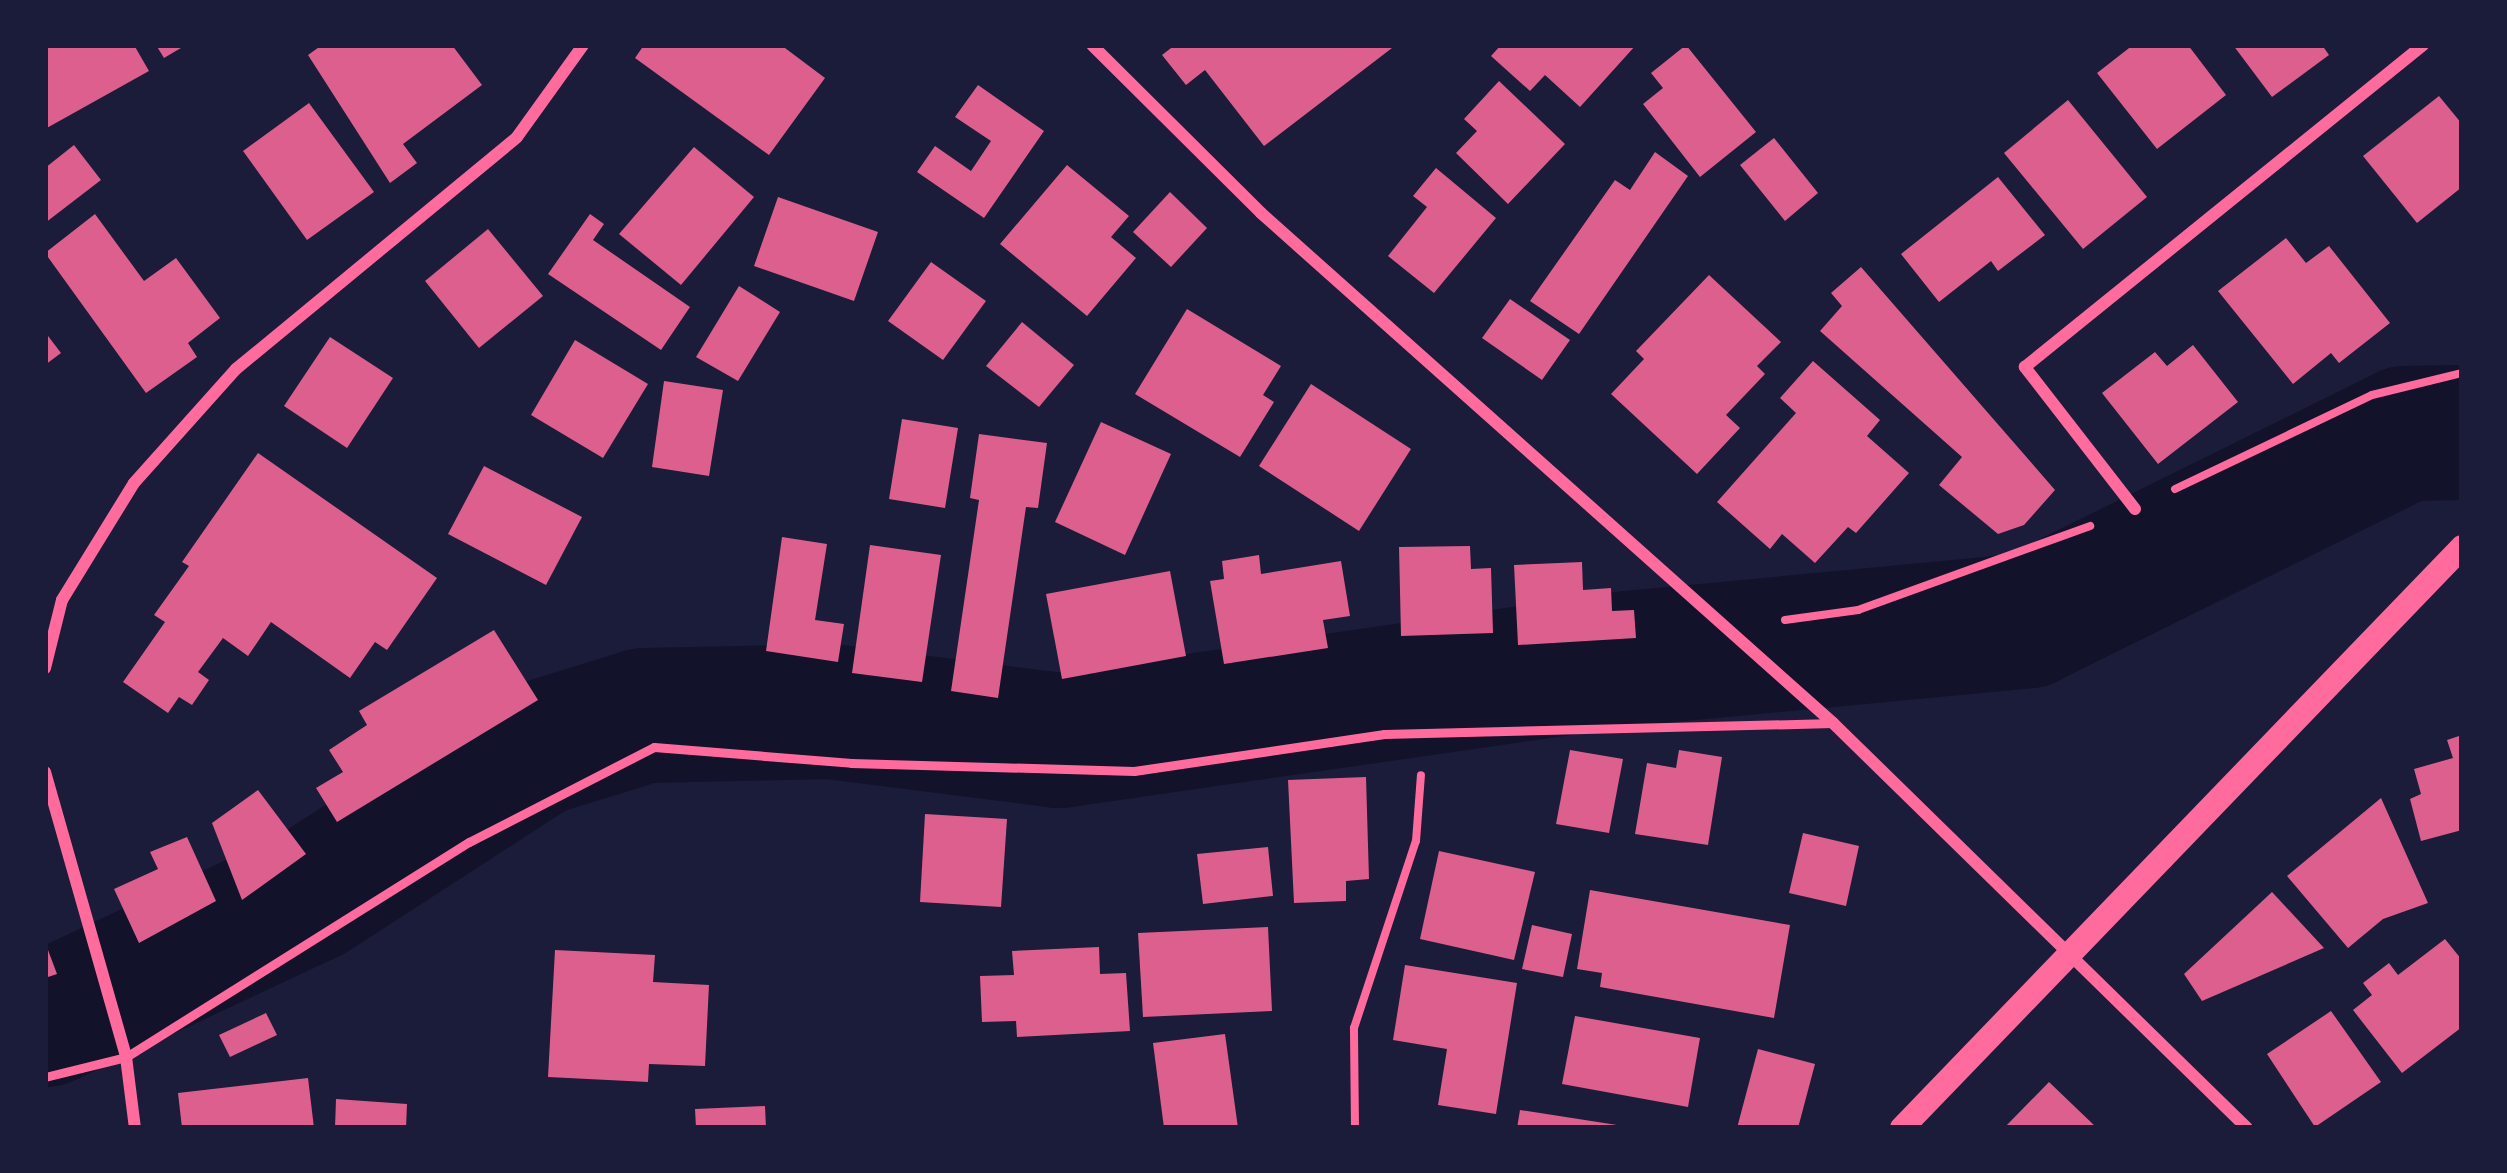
<!DOCTYPE html>
<style>
body{margin:0}
#map{position:relative;width:2507px;height:1173px;overflow:hidden;background:#1b1b3a;font-family:Karla,sans-serif}
div>[style]{position:absolute}
.river>*{height:135px;margin:-67.5px;padding:0 67.5px;transform-origin:67.5px;border-radius:67.5px;background:#12122b}
.building>*{inset:0;background:#dd5f8e}
.path>*{height:8px;margin:-4px;padding:0 4px;transform-origin:4px;border-radius:4px;background:#ff6b9d}
.service>*{height:9px;margin:-4.5px;padding:0 4.5px;transform-origin:4.5px;border-radius:4.5px;background:#ff6b9d}
.minor>*{height:12px;margin:-6px;padding:0 6px;transform-origin:6px;border-radius:6px;background:#ff6b9d}
.secondary>*{height:24px;margin:-12px;padding:0 12px;transform-origin:12px;border-radius:12px;background:#ff6b9d}
span{translate:-50% -50%;white-space:nowrap;text-align:center;line-height:1.15;-webkit-text-stroke:10px #1b1b3a;paint-order:stroke}
.frame{position:absolute;inset:0;border:48px solid #1b1b3a;pointer-events:none}
</style>
<div id="map">
<div class="river">
<i style="left:45px;top:1019px;width:294px;rotate:-25.2deg"></i>
<i style="left:311px;top:894px;width:269px;rotate:-32.9deg"></i>
<i style="left:537px;top:748px;width:112px;rotate:-17.1deg"></i>
<i style="left:644px;top:715px;width:186px;rotate:-1.2deg"></i>
<i style="left:830px;top:711px;width:231px;rotate:7.2deg"></i>
<i style="left:1059px;top:740px;width:575px;rotate:-8.2deg"></i>
<i style="left:1628px;top:658px;width:401px;rotate:-5.4deg"></i>
<i style="left:2027px;top:620px;width:422px;rotate:-26.3deg"></i>
<i style="left:2405px;top:433px;width:57px;rotate:-1deg"></i>
</div>
<div class="building">
<i style="clip-path:polygon(45px 45px,134px 45px,149px 71px,45px 129px)"></i>
<i style="clip-path:polygon(156px 45px,186px 45px,164px 58px)"></i>
<i style="clip-path:polygon(322px 45px,452px 45px,482px 85px,403px 144px,417px 163px,390px 183px,308px 55px)"></i>
<i style="clip-path:polygon(644px 45px,781px 45px,825px 78px,769px 155px,635px 58px)"></i>
<i style="clip-path:polygon(1175px 45px,1390px 45px,1392px 48px,1264px 146px,1205px 70px,1186px 85px,1162px 55px)"></i>
<i style="clip-path:polygon(1501px 45px,1636px 45px,1580px 107px,1545px 75px,1530px 91px,1491px 56px)"></i>
<i style="clip-path:polygon(1686px 45px,1756px 132px,1700px 177px,1643px 104px,1663px 88px,1651px 73px)"></i>
<i style="clip-path:polygon(2133px 45px,2188px 45px,2226px 95px,2157px 149px,2097px 73px)"></i>
<i style="clip-path:polygon(2233px 45px,2322px 45px,2329px 55px,2272px 97px)"></i>
<i style="clip-path:polygon(1499px 81px,1565px 144px,1508px 204px,1456px 153px,1477px 131px,1464px 119px)"></i>
<i style="clip-path:polygon(978px 85px,1044px 131px,984px 218px,917px 172px,935px 146px,971px 171px,991px 141px,955px 117px)"></i>
<i style="clip-path:polygon(2439px 96px,2462px 124px,2462px 187px,2417px 223px,2363px 156px)"></i>
<i style="clip-path:polygon(2068px 100px,2147px 197px,2083px 249px,2004px 153px)"></i>
<i style="clip-path:polygon(309px 103px,374px 192px,307px 240px,243px 151px)"></i>
<i style="clip-path:polygon(1774px 138px,1818px 193px,1785px 221px,1740px 165px)"></i>
<i style="clip-path:polygon(74px 145px,101px 180px,45px 223px,45px 168px)"></i>
<i style="clip-path:polygon(694px 147px,754px 197px,681px 285px,619px 234px)"></i>
<i style="clip-path:polygon(1655px 152px,1688px 176px,1579px 334px,1530px 301px,1615px 180px,1630px 190px)"></i>
<i style="clip-path:polygon(1067px 165px,1129px 216px,1111px 237px,1136px 258px,1087px 316px,1000px 244px)"></i>
<i style="clip-path:polygon(1436px 168px,1496px 218px,1434px 293px,1388px 256px,1427px 207px,1413px 196px)"></i>
<i style="clip-path:polygon(1998px 177px,2045px 235px,1998px 271px,1991px 261px,1939px 302px,1901px 254px)"></i>
<i style="clip-path:polygon(1170px 192px,1207px 228px,1171px 267px,1133px 232px)"></i>
<i style="clip-path:polygon(778px 197px,878px 232px,854px 301px,754px 266px)"></i>
<i style="clip-path:polygon(95px 214px,144px 281px,176px 258px,220px 318px,188px 343px,197px 357px,146px 393px,45px 253px)"></i>
<i style="clip-path:polygon(590px 214px,604px 224px,593px 240px,690px 307px,661px 350px,548px 274px)"></i>
<i style="clip-path:polygon(488px 229px,543px 296px,479px 348px,425px 281px)"></i>
<i style="clip-path:polygon(2286px 238px,2306px 263px,2329px 246px,2390px 323px,2339px 363px,2331px 353px,2293px 384px,2218px 291px)"></i>
<i style="clip-path:polygon(931px 262px,986px 301px,943px 360px,888px 321px)"></i>
<i style="clip-path:polygon(1861px 267px,2055px 490px,2024px 525px,1998px 534px,1939px 485px,1962px 457px,1820px 331px,1842px 306px,1831px 293px)"></i>
<i style="clip-path:polygon(1709px 275px,1781px 342px,1757px 366px,1765px 374px,1726px 415px,1740px 428px,1697px 474px,1611px 394px,1644px 359px,1636px 351px)"></i>
<i style="clip-path:polygon(739px 286px,780px 312px,738px 381px,696px 357px)"></i>
<i style="clip-path:polygon(1510px 299px,1570px 340px,1542px 380px,1482px 338px)"></i>
<i style="clip-path:polygon(1187px 309px,1281px 366px,1263px 395px,1274px 402px,1240px 457px,1135px 394px)"></i>
<i style="clip-path:polygon(1022px 322px,1074px 365px,1039px 407px,986px 366px)"></i>
<i style="clip-path:polygon(45px 332px,61px 353px,45px 365px)"></i>
<i style="clip-path:polygon(330px 337px,393px 378px,347px 448px,284px 406px)"></i>
<i style="clip-path:polygon(575px 340px,648px 384px,603px 458px,531px 415px)"></i>
<i style="clip-path:polygon(2193px 345px,2238px 402px,2158px 464px,2102px 393px,2155px 352px,2167px 366px)"></i>
<i style="clip-path:polygon(1813px 361px,1880px 420px,1867px 436px,1909px 473px,1856px 533px,1848px 527px,1815px 563px,1782px 534px,1770px 549px,1717px 502px,1796px 413px,1780px 398px)"></i>
<i style="clip-path:polygon(664px 381px,723px 390px,709px 476px,652px 467px)"></i>
<i style="clip-path:polygon(1311px 384px,1411px 449px,1359px 531px,1259px 466px)"></i>
<i style="clip-path:polygon(902px 419px,958px 428px,945px 508px,889px 499px)"></i>
<i style="clip-path:polygon(1101px 422px,1171px 454px,1125px 555px,1055px 522px)"></i>
<i style="clip-path:polygon(979px 434px,1047px 443px,1038px 508px,1026px 507px,998px 698px,951px 691px,979px 500px,970px 498px)"></i>
<i style="clip-path:polygon(258px 453px,437px 578px,387px 650px,375px 642px,350px 678px,271px 622px,248px 656px,223px 638px,198px 672px,209px 680px,192px 705px,179px 697px,168px 713px,123px 682px,165px 622px,154px 615px,189px 566px,182px 562px)"></i>
<i style="clip-path:polygon(484px 466px,582px 517px,546px 585px,448px 534px)"></i>
<i style="clip-path:polygon(782px 537px,827px 544px,815px 620px,844px 624px,838px 662px,766px 651px)"></i>
<i style="clip-path:polygon(870px 545px,941px 555px,922px 682px,852px 673px)"></i>
<i style="clip-path:polygon(1470px 546px,1471px 569px,1491px 568px,1493px 633px,1401px 636px,1399px 547px)"></i>
<i style="clip-path:polygon(1259px 555px,1261px 574px,1341px 561px,1350px 616px,1323px 620px,1328px 648px,1224px 664px,1210px 581px,1224px 579px,1222px 561px)"></i>
<i style="clip-path:polygon(1582px 562px,1583px 590px,1611px 588px,1612px 611px,1634px 610px,1636px 638px,1518px 645px,1514px 565px)"></i>
<i style="clip-path:polygon(1170px 571px,1186px 656px,1062px 679px,1046px 594px)"></i>
<i style="clip-path:polygon(494px 630px,538px 700px,337px 822px,316px 788px,343px 772px,329px 750px,367px 725px,359px 711px)"></i>
<i style="clip-path:polygon(2462px 735px,2462px 830px,2421px 841px,2410px 799px,2421px 794px,2414px 769px,2453px 758px,2447px 740px)"></i>
<i style="clip-path:polygon(1570px 750px,1623px 759px,1609px 833px,1556px 824px)"></i>
<i style="clip-path:polygon(1679px 750px,1722px 757px,1708px 845px,1635px 834px,1647px 763px,1676px 768px)"></i>
<i style="clip-path:polygon(1366px 777px,1369px 879px,1346px 881px,1346px 901px,1294px 903px,1288px 780px)"></i>
<i style="clip-path:polygon(258px 790px,306px 854px,242px 900px,212px 823px)"></i>
<i style="clip-path:polygon(2381px 798px,2428px 903px,2383px 919px,2348px 948px,2287px 876px)"></i>
<i style="clip-path:polygon(925px 814px,1007px 819px,1001px 907px,920px 902px)"></i>
<i style="clip-path:polygon(1803px 833px,1859px 846px,1846px 906px,1789px 893px)"></i>
<i style="clip-path:polygon(187px 837px,216px 901px,139px 943px,114px 889px,158px 869px,150px 852px)"></i>
<i style="clip-path:polygon(1268px 847px,1273px 896px,1203px 904px,1197px 854px)"></i>
<i style="clip-path:polygon(1439px 851px,1535px 872px,1514px 960px,1420px 939px)"></i>
<i style="clip-path:polygon(1590px 890px,1790px 925px,1774px 1018px,1600px 987px,1602px 973px,1577px 969px)"></i>
<i style="clip-path:polygon(2272px 892px,2324px 948px,2202px 1001px,2184px 974px)"></i>
<i style="clip-path:polygon(1532px 925px,1572px 934px,1563px 977px,1522px 969px)"></i>
<i style="clip-path:polygon(1268px 927px,1272px 1011px,1143px 1017px,1138px 933px)"></i>
<i style="clip-path:polygon(2445px 939px,2462px 960px,2462px 1027px,2402px 1073px,2353px 1010px,2372px 995px,2363px 983px,2389px 963px,2398px 975px)"></i>
<i style="clip-path:polygon(45px 942px,57px 974px,45px 978px)"></i>
<i style="clip-path:polygon(1099px 947px,1100px 974px,1126px 973px,1130px 1031px,1017px 1037px,1016px 1021px,982px 1022px,980px 976px,1014px 975px,1012px 951px)"></i>
<i style="clip-path:polygon(555px 950px,655px 955px,653px 982px,709px 985px,705px 1066px,649px 1064px,648px 1082px,548px 1077px)"></i>
<i style="clip-path:polygon(1405px 965px,1517px 983px,1496px 1114px,1438px 1105px,1447px 1049px,1393px 1040px)"></i>
<i style="clip-path:polygon(2331px 1011px,2381px 1082px,2315px 1127px,2267px 1054px)"></i>
<i style="clip-path:polygon(266px 1013px,277px 1035px,230px 1057px,219px 1035px)"></i>
<i style="clip-path:polygon(1575px 1016px,1700px 1038px,1688px 1107px,1562px 1084px)"></i>
<i style="clip-path:polygon(1225px 1034px,1238px 1128px,1164px 1128px,1153px 1043px)"></i>
<i style="clip-path:polygon(1758px 1049px,1815px 1064px,1798px 1128px,1737px 1128px)"></i>
<i style="clip-path:polygon(308px 1078px,314px 1128px,182px 1128px,178px 1093px)"></i>
<i style="clip-path:polygon(2049px 1082px,2097px 1128px,2004px 1128px)"></i>
<i style="clip-path:polygon(336px 1099px,407px 1104px,406px 1128px,335px 1128px)"></i>
<i style="clip-path:polygon(765px 1106px,766px 1128px,696px 1128px,695px 1109px)"></i>
<i style="clip-path:polygon(1520px 1110px,1617px 1125px,1617px 1128px,1517px 1128px)"></i>
</div>
<div class="path">
<i style="left:2175px;top:489px;width:218px;rotate:-25.5deg"></i>
<i style="left:2372px;top:395px;width:93px;rotate:-13.7deg"></i>
<i style="left:1785px;top:620px;width:74px;rotate:-7.8deg"></i>
<i style="left:1858px;top:610px;width:247px;rotate:-19.9deg"></i>
<i style="left:1355px;top:1128px;width:100px;rotate:-90.6deg"></i>
<i style="left:1354px;top:1028px;width:197px;rotate:-71.7deg"></i>
<i style="left:1416px;top:841px;width:66px;rotate:-85.7deg"></i>
</div>
<div class="service">
<i style="left:45px;top:1077px;width:83px;rotate:-13.9deg"></i>
<i style="left:126px;top:1057px;width:405px;rotate:-32.1deg"></i>
<i style="left:469px;top:842px;width:208px;rotate:-27.2deg"></i>
<i style="left:654px;top:747px;width:198px;rotate:4.6deg"></i>
<i style="left:851px;top:763px;width:283px;rotate:1.6deg"></i>
<i style="left:1134px;top:771px;width:253px;rotate:-8.4deg"></i>
<i style="left:1384px;top:734px;width:449px;rotate:-1.4deg"></i>
</div>
<div class="minor">
<i style="left:1092px;top:45px;width:238px;rotate:44.8deg"></i>
<i style="left:1261px;top:213px;width:766px;rotate:41.72deg"></i>
<i style="left:1833px;top:723px;width:579px;rotate:44.37deg"></i>
<i style="left:2135px;top:509px;width:180px;rotate:-127.8deg"></i>
<i style="left:2025px;top:367px;width:512px;rotate:-38.97deg"></i>
<i style="left:45px;top:668px;width:70px;rotate:-76deg"></i>
<i style="left:62px;top:600px;width:137px;rotate:-58.4deg"></i>
<i style="left:134px;top:483px;width:153px;rotate:-48.2deg"></i>
<i style="left:236px;top:369px;width:364px;rotate:-39.5deg"></i>
<i style="left:517px;top:137px;width:113px;rotate:-54.3deg"></i>
<i style="left:45px;top:772px;width:296px;rotate:74.1deg"></i>
<i style="left:126px;top:1057px;width:72px;rotate:82.8deg"></i>
</div>
<div class="secondary">
<i style="left:1902px;top:1128px;width:807px;rotate:-46.05deg"></i>
</div>
<div class="frame"></div>
</div>
